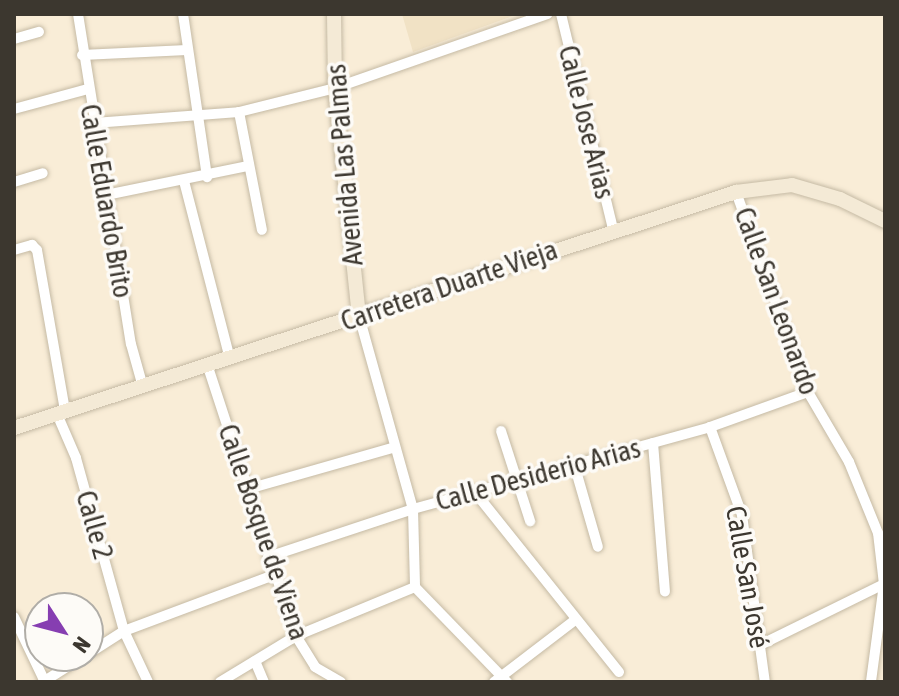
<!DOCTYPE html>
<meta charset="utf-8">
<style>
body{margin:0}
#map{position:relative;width:899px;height:696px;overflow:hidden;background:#f9edd7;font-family:"Asap Condensed",sans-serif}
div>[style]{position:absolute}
.built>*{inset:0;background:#f1e2c5}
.roads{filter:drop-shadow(0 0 2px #c5baa4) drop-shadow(0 0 2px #c5baa4)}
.street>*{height:10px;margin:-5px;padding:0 5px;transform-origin:5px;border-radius:5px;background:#fff}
.secondary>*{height:14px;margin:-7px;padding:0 7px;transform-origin:7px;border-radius:7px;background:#f4ead6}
span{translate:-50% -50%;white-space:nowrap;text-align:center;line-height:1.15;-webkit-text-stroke:7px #fdfbf7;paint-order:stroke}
.street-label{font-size:28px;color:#3c372f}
.frame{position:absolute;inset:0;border:16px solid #3c372f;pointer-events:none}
.north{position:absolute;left:24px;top:592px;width:80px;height:80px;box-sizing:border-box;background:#fdfbf7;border:2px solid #b0ada7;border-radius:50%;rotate:126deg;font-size:22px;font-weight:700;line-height:32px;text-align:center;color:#3c372f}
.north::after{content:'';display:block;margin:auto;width:28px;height:36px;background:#863eb1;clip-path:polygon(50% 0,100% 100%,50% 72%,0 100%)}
</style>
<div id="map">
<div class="built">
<i style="clip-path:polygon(402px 14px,518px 14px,413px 52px)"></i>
</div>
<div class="roads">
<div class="street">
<i style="left:78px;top:14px;width:334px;rotate:80.9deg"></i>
<i style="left:131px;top:344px;width:45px;rotate:74.4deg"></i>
<i style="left:183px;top:14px;width:165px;rotate:81.6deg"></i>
<i style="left:561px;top:14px;width:221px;rotate:76.4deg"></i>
<i style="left:14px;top:39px;width:26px;rotate:-16deg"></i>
<i style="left:82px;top:55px;width:105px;rotate:-2.7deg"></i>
<i style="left:14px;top:109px;width:77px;rotate:-15.1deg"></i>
<i style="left:239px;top:112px;width:120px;rotate:79deg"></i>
<i style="left:94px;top:123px;width:145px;rotate:-4.3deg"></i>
<i style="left:239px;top:112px;width:99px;rotate:-14deg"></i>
<i style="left:335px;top:88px;width:225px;rotate:-19.2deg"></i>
<i style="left:184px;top:181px;width:184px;rotate:75.5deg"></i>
<i style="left:14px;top:182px;width:30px;rotate:-17deg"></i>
<i style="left:736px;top:192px;width:213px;rotate:70.2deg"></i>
<i style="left:808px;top:392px;width:81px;rotate:59.6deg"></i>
<i style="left:849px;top:462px;width:77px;rotate:67.8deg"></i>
<i style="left:878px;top:533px;width:51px;rotate:83.3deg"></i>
<i style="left:884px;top:584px;width:99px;rotate:97.6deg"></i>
<i style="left:106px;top:195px;width:144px;rotate:-11.6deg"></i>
<i style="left:14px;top:250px;width:19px;rotate:-16deg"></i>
<i style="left:32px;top:245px;width:7px;rotate:45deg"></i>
<i style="left:37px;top:250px;width:163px;rotate:80.1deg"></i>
<i style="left:359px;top:316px;width:200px;rotate:74.4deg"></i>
<i style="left:413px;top:509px;width:78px;rotate:88.5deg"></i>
<i style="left:415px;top:587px;width:132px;rotate:45.9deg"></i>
<i style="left:208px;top:367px;width:283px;rotate:71.9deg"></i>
<i style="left:296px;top:636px;width:36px;rotate:58deg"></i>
<i style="left:315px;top:667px;width:30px;rotate:30deg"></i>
<i style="left:57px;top:414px;width:48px;rotate:66.6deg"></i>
<i style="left:76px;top:458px;width:180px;rotate:74.5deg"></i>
<i style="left:124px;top:631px;width:56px;rotate:64.8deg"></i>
<i style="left:710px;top:427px;width:94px;rotate:70deg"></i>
<i style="left:742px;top:515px;width:169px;rotate:82.2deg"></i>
<i style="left:501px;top:431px;width:95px;rotate:72.1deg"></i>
<i style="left:653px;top:443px;width:149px;rotate:85.4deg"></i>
<i style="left:574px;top:464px;width:86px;rotate:73.9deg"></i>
<i style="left:248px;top:489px;width:153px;rotate:-15.9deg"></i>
<i style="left:474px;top:491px;width:232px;rotate:51.3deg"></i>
<i style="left:268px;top:557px;width:153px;rotate:-18.3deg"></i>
<i style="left:413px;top:509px;width:308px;rotate:-15.4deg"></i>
<i style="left:710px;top:427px;width:104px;rotate:-19.7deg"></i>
<i style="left:14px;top:617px;width:72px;rotate:64.5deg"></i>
<i style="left:760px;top:645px;width:138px;rotate:-26.2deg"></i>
<i style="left:88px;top:654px;width:43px;rotate:-32.6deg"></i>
<i style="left:124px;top:631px;width:160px;rotate:-20.5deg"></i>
<i style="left:255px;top:661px;width:23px;rotate:67deg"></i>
<i style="left:43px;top:682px;width:49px;rotate:-32.4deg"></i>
<i style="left:220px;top:682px;width:89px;rotate:-31.2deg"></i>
<i style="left:296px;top:636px;width:129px;rotate:-22.4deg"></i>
<i style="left:494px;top:682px;width:102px;rotate:-37.4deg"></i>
</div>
<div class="secondary">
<i style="left:334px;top:14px;width:74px;rotate:89.2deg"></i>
<i style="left:335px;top:88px;width:229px;rotate:84deg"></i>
<i style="left:14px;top:428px;width:760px;rotate:-18.1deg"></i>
<i style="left:736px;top:192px;width:56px;rotate:-7.1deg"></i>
<i style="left:792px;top:185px;width:50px;rotate:16.3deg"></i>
<i style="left:840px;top:199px;width:50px;rotate:26.1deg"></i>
</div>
</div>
<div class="street-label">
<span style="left:587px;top:122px;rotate:76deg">Calle Jose Arias</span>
<span style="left:344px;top:165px;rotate:-95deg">Avenida Las Palmas</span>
<span style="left:107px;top:201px;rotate:80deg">Calle Eduardo Brito</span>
<span style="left:449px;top:285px;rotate:-19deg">Carretera Duarte Vieja</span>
<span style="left:777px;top:301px;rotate:70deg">Calle San Leonardo</span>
<span style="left:538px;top:474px;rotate:-15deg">Calle Desiderio Arias</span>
<span style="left:95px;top:525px;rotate:74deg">Calle 2</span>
<span style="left:264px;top:532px;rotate:71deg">Calle Bosque de Viena</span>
<span style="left:748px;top:577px;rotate:80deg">Calle San José</span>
</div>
<div class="frame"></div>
<div class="north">N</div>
</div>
